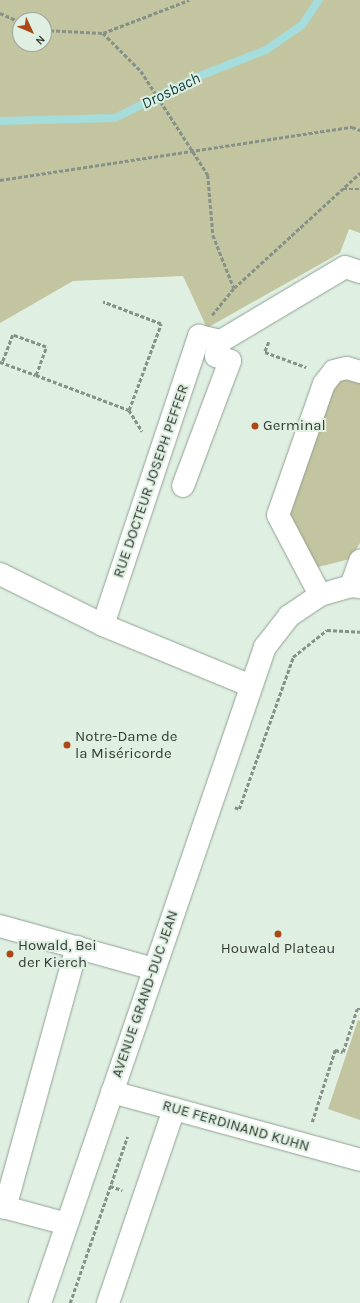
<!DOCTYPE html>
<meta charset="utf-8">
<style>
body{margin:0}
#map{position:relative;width:360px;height:1303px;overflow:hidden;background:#dff0e2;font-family:Karla,sans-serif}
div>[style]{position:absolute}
.green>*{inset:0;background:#c3c4a0}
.stream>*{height:8px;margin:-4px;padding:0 4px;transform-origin:4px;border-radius:4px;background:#a5dcdc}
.path>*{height:2.5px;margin-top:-1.25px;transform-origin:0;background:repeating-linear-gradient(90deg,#869188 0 4px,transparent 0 6px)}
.roads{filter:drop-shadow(0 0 1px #91a195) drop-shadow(0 0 1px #91a195)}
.minor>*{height:22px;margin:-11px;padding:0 11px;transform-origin:11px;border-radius:11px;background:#fff}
.dots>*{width:11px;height:11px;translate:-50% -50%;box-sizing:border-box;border:2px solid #dff0e2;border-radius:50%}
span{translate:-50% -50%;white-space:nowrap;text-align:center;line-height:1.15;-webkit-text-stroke:4px #dff0e2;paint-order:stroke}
.poi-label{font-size:15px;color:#343b36}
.left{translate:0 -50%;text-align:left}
.street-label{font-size:15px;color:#343b36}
.water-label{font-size:16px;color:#0b3f3f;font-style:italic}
.north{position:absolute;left:12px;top:12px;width:40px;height:40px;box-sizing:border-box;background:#dff0e2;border:1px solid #9ba89d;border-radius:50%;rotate:134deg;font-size:11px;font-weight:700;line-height:16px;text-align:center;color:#343b36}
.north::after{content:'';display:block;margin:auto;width:14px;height:18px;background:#ac4815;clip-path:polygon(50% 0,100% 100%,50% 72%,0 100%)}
</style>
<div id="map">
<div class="green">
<i style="clip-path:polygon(evenodd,0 0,360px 0,360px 233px,349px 229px,340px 253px,207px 328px,183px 276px,73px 281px,0 323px,0 0,20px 20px,44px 20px,44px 44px,20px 44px,20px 20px)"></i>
<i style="clip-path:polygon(348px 378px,360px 382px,360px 543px,350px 559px,318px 567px,305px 549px,288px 514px,333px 388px,339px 381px)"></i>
<i style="clip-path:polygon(358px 1020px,360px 1021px,360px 1120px,328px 1109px)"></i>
</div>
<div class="stream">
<i style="left:0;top:121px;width:115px;rotate:-1.5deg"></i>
<i style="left:115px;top:118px;width:92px;rotate:-26.6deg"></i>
<i style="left:197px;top:77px;width:74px;rotate:-21.4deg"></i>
<i style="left:266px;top:50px;width:44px;rotate:-34.8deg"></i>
<i style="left:302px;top:25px;width:30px;rotate:-56deg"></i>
</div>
<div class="path">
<i style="left:0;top:13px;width:22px;rotate:24deg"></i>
<i style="left:44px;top:30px;width:59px;rotate:2.9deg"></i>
<i style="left:103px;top:33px;width:92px;rotate:-21deg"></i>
<i style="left:103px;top:33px;width:54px;rotate:45deg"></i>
<i style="left:141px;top:71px;width:124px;rotate:57.2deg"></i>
<i style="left:208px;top:175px;width:60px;rotate:85.2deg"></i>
<i style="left:213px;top:235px;width:57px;rotate:68.4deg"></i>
<i style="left:0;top:180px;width:356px;rotate:-8.6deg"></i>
<i style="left:352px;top:127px;width:9px;rotate:21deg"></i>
<i style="left:343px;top:189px;width:17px"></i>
<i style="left:212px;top:315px;width:35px;rotate:-51deg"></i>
<i style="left:234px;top:288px;width:171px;rotate:-42.4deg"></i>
<i style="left:269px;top:342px;width:11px;rotate:112deg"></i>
<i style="left:265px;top:352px;width:44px;rotate:20.1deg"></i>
<i style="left:0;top:362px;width:38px;rotate:20deg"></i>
<i style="left:36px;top:375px;width:30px;rotate:-70deg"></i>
<i style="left:46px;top:347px;width:35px;rotate:-160deg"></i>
<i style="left:13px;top:335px;width:30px;rotate:111deg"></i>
<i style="left:36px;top:375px;width:99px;rotate:20.6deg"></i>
<i style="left:129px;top:410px;width:92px;rotate:-69.6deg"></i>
<i style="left:161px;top:324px;width:62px;rotate:-159.2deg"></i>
<i style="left:129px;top:410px;width:25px;rotate:58deg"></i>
<i style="left:235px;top:807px;width:4px;rotate:27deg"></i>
<i style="left:239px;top:809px;width:161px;rotate:-70.4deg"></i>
<i style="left:293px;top:657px;width:43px;rotate:-38.5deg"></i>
<i style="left:327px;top:630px;width:33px;rotate:3deg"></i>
<i style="left:312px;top:1122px;width:76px;rotate:-72.3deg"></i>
<i style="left:335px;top:1050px;width:8px;rotate:14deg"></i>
<i style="left:343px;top:1052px;width:45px;rotate:-72deg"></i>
<i style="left:357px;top:1009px;width:3px"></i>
<i style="left:110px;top:1186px;width:13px;rotate:18deg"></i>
<i style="left:70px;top:1303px;width:176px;rotate:-71deg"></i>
</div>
<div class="roads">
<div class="minor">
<i style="left:183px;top:486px;width:134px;rotate:-69.4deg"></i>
<i style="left:230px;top:361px;width:15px;rotate:-160deg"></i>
<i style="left:216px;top:356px;width:16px;rotate:-72deg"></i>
<i style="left:221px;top:341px;width:144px;rotate:-30.8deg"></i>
<i style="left:345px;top:267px;width:16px;rotate:18deg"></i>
<i style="left:0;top:574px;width:115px;rotate:26.3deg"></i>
<i style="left:103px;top:625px;width:160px;rotate:22.4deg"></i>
<i style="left:351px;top:586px;width:27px;rotate:-70deg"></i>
<i style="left:320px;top:595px;width:90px;rotate:-117.7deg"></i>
<i style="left:278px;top:515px;width:139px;rotate:-70.7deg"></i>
<i style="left:324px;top:384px;width:16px;rotate:-52deg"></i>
<i style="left:334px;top:371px;width:13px;rotate:-13deg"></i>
<i style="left:347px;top:368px;width:14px;rotate:17deg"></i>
<i style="left:103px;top:625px;width:305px;rotate:-71.6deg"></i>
<i style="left:199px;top:336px;width:23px;rotate:13deg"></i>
<i style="left:0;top:926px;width:160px;rotate:15.6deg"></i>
<i style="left:112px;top:1092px;width:257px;rotate:15.3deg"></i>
<i style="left:0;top:1206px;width:69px;rotate:15deg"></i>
<i style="left:5px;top:1208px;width:271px;rotate:-74.6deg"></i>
<i style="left:40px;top:1303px;width:694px;rotate:-71.07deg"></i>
<i style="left:265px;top:647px;width:39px;rotate:-52deg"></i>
<i style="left:289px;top:616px;width:37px;rotate:-34deg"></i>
<i style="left:320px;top:595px;width:32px;rotate:-16deg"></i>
<i style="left:351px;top:586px;width:9px;rotate:6deg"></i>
<i style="left:108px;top:1303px;width:205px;rotate:-71.2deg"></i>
</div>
</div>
<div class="dots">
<i style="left:255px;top:426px;background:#ac4815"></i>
<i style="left:67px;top:745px;background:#ac4815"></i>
<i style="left:278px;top:934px;background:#ac4815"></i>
<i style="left:10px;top:954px;background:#ac4815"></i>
</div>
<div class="poi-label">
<span class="left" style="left:263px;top:426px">Germinal</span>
<span class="left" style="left:75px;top:745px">Notre-Dame de<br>la Miséricorde</span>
<span class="left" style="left:18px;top:954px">Howald, Bei<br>der Kierch</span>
<span style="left:278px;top:949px">Houwald Plateau</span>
</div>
<div class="street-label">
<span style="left:151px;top:481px;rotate:-71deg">RUE DOCTEUR JOSEPH PEFFER</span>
<span style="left:145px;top:994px;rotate:-71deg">AVENUE GRAND-DUC JEAN</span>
<span style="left:236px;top:1126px;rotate:16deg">RUE FERDINAND KUHN</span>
</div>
<div class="water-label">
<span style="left:171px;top:91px;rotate:-26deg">Drosbach</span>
</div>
<div class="north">N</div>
</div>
